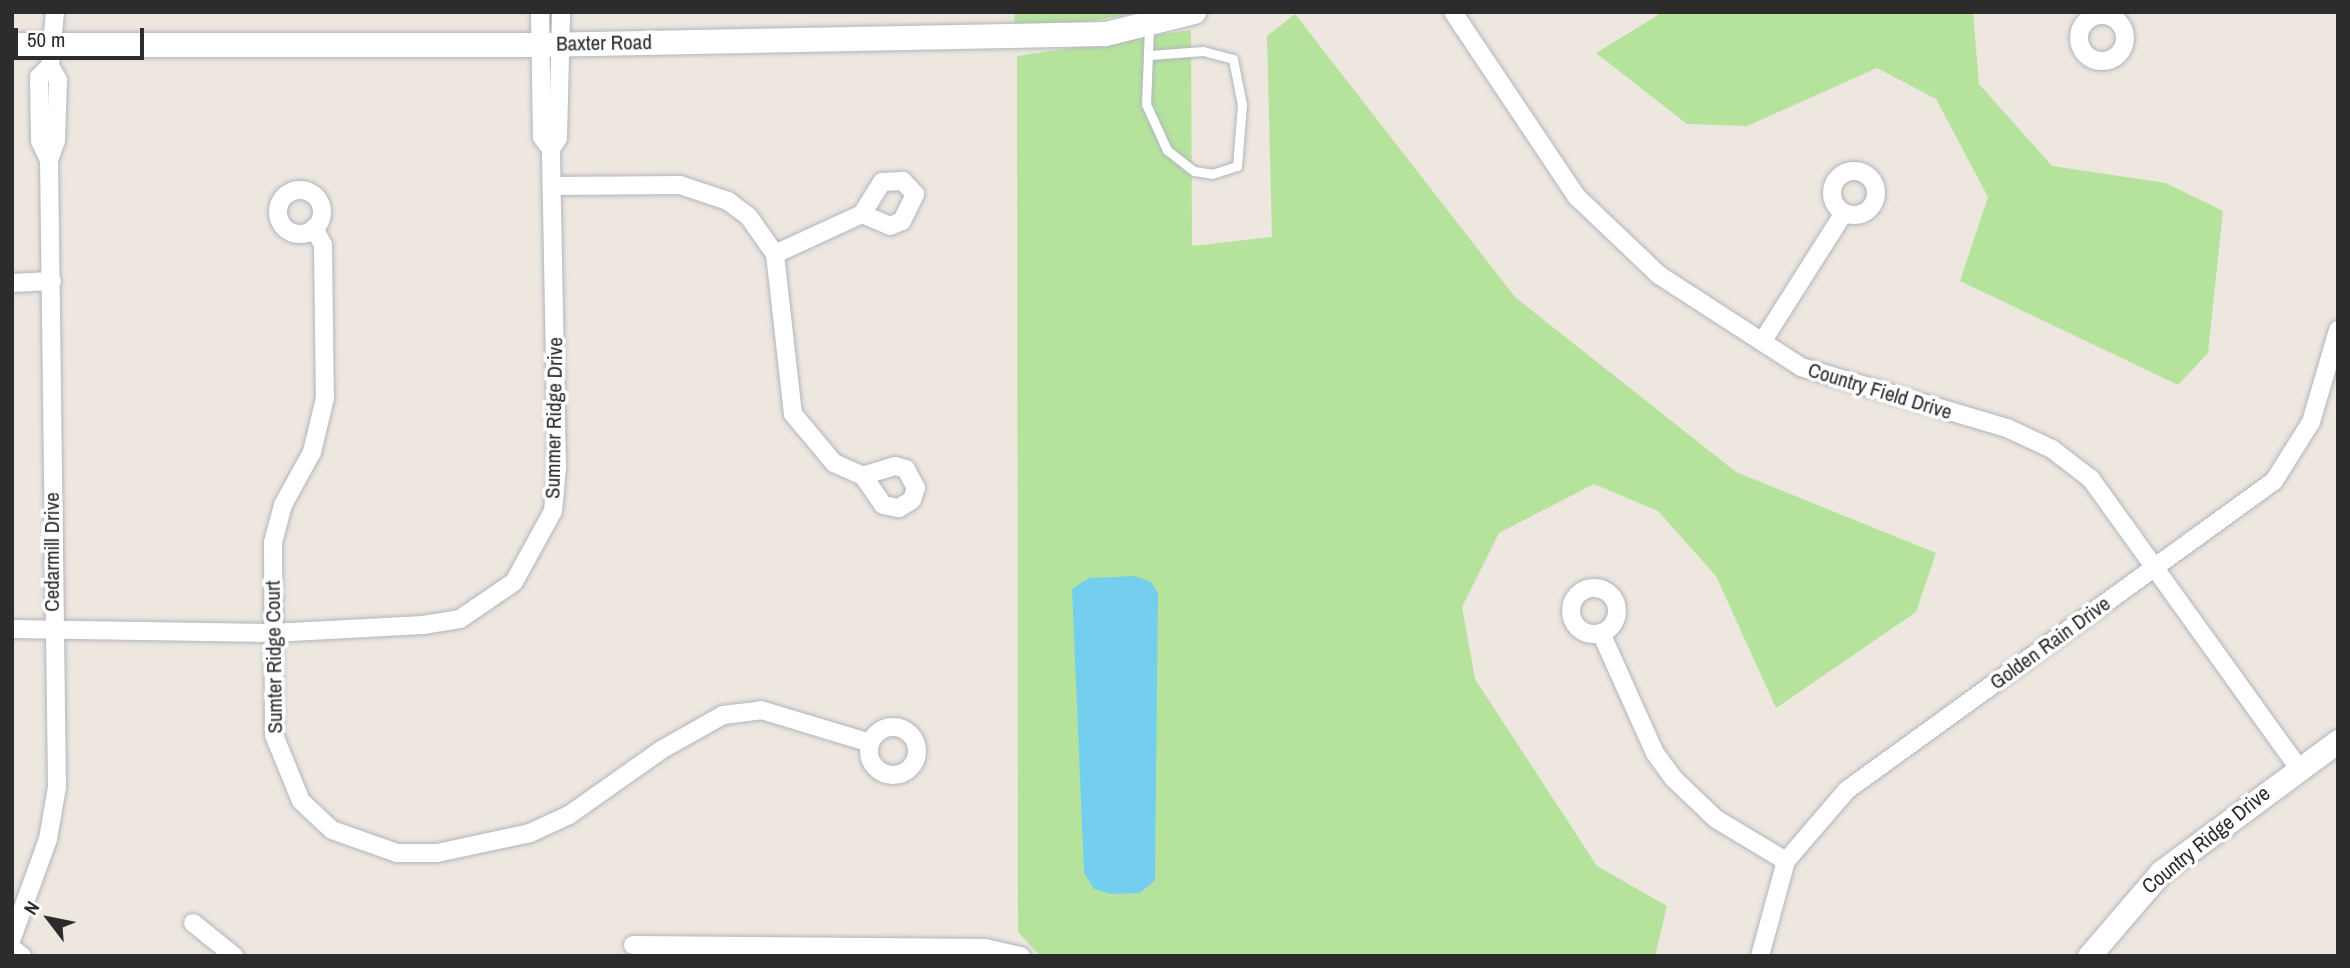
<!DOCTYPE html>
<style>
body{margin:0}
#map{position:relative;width:2350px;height:968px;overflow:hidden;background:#ede7df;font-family:"Archivo Narrow",sans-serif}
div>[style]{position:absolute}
.green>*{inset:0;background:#b6e39c}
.water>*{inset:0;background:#74cfee}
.roads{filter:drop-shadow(0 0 2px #b2b5bf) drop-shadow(0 0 2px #b2b5bf)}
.service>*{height:9px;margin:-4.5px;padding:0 4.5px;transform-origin:4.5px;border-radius:4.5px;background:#fff}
.minor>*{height:18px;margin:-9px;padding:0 9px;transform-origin:9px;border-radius:9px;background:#fff}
.minor>.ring{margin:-9px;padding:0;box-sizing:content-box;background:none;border:18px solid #fff;border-radius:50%}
.tertiary>*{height:23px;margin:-11.5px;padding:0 11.5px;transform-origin:11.5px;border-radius:11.5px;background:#fff}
.secondary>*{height:24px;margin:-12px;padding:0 12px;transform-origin:12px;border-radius:12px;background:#fff}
span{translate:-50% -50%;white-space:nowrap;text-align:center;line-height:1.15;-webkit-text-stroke:7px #fff;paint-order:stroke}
.street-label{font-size:21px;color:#2c2c2c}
.frame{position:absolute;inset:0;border:14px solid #2c2c2c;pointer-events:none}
.north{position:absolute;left:14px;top:884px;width:70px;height:70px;-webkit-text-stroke:5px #fff;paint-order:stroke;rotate:302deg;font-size:19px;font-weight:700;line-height:28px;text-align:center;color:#2c2c2c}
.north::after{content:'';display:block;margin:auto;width:24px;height:32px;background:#2c2c2c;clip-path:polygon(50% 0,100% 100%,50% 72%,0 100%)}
.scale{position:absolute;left:14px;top:28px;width:130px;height:32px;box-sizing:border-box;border:4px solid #2c2c2c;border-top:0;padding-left:9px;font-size:21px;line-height:24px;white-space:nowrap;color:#2c2c2c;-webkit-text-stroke:5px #fff;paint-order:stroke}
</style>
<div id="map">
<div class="green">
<i style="clip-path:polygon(1015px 12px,1141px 12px,1087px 22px,1014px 24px)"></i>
<i style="clip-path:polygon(1663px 12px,1973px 12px,1979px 84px,2052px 166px,2166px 183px,2223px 211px,2208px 353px,2178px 385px,1960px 281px,1988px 197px,1936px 99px,1877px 68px,1747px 126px,1687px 124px,1596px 53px)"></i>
<i style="clip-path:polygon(1295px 14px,1515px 297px,1736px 472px,1936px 553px,1916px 612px,1776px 708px,1716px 576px,1658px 511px,1594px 484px,1499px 533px,1462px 607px,1475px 679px,1597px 866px,1667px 906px,1655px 956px,1040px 956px,1018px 932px,1017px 56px,1191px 30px,1192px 246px,1272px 237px,1267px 36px)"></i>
</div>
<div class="water">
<i style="clip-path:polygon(1135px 576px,1151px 582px,1158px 593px,1155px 880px,1140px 893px,1111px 894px,1094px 889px,1084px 873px,1072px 589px,1089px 578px)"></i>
</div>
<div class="roads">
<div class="service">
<i style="left:1149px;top:27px;width:77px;rotate:92.2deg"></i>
<i style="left:1146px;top:104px;width:51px;rotate:65.5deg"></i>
<i style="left:1167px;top:150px;width:34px;rotate:38deg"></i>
<i style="left:1194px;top:171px;width:18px;rotate:9deg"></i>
<i style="left:1212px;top:174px;width:26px;rotate:-18deg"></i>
<i style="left:1237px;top:166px;width:61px;rotate:-85.3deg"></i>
<i style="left:1242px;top:105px;width:47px;rotate:-101.1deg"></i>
<i style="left:1233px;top:59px;width:31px;rotate:-165deg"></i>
<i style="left:1203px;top:51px;width:53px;rotate:175.7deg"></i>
</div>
<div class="minor">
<i style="left:540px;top:12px;width:125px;rotate:89.1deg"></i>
<i style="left:542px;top:137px;width:15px;rotate:53deg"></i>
<i style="left:1453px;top:12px;width:223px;rotate:56.2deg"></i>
<i style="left:1577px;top:197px;width:113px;rotate:43.6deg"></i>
<i style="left:1659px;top:275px;width:169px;rotate:32.9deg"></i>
<i style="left:1801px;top:367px;width:215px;rotate:16.5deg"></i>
<i style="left:2007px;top:428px;width:50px;rotate:25deg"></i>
<i style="left:2052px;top:449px;width:49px;rotate:37.6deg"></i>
<i style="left:2091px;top:479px;width:356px;rotate:54.3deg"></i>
<i class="ring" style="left:2079px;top:15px;width:28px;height:28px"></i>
<i style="left:49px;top:160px;width:21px;rotate:-115deg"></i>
<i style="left:40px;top:141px;width:64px;rotate:-90.9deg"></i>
<i style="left:39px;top:77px;width:16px;rotate:-45deg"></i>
<i class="ring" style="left:1832px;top:171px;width:26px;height:26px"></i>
<i style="left:553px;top:186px;width:127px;rotate:-0.5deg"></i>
<i style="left:680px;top:185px;width:51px;rotate:18.4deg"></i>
<i style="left:728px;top:201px;width:26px;rotate:37deg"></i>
<i style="left:749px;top:217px;width:45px;rotate:54.9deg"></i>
<i style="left:775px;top:254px;width:161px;rotate:83.6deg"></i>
<i style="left:793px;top:414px;width:64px;rotate:50.1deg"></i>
<i style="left:834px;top:463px;width:32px;rotate:24deg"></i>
<i style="left:863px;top:476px;width:35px;rotate:55deg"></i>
<i style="left:883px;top:505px;width:16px;rotate:11deg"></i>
<i style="left:899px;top:508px;width:15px;rotate:-32deg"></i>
<i style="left:912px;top:500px;width:13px;rotate:-72deg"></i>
<i style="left:916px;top:488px;width:21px;rotate:-118deg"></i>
<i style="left:906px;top:469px;width:11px;rotate:-165deg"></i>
<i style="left:895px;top:466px;width:34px;rotate:163deg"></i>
<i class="ring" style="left:278px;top:190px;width:26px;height:26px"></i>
<i style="left:314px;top:228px;width:19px;rotate:62deg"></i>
<i style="left:323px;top:245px;width:153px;rotate:89.3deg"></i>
<i style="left:325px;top:398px;width:56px;rotate:103.5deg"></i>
<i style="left:312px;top:452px;width:60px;rotate:118.7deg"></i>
<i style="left:283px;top:505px;width:39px;rotate:105deg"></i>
<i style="left:273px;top:543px;width:192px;rotate:89.7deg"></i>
<i style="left:274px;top:735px;width:71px;rotate:67.8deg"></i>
<i style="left:301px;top:801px;width:42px;rotate:43.1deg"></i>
<i style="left:332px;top:830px;width:69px;rotate:19.5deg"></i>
<i style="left:397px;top:853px;width:40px"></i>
<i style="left:437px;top:853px;width:95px;rotate:-12.1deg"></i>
<i style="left:530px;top:833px;width:43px;rotate:-24.8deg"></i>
<i style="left:569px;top:815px;width:113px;rotate:-35.2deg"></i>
<i style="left:661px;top:750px;width:71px;rotate:-29.4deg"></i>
<i style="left:723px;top:715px;width:38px;rotate:-7deg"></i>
<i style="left:761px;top:710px;width:114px;rotate:16.8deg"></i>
<i style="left:775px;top:254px;width:96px;rotate:-24.7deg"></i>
<i style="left:862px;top:214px;width:30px;rotate:23deg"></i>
<i style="left:890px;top:226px;width:13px;rotate:-23deg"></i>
<i style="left:902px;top:221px;width:30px;rotate:-64deg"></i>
<i style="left:915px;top:194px;width:18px;rotate:-133deg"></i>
<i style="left:903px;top:181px;width:21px;rotate:177deg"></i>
<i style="left:882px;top:182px;width:38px;rotate:122deg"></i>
<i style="left:12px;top:283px;width:40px;rotate:-2.9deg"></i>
<i style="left:1762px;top:342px;width:149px;rotate:-57.6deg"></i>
<i class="ring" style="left:1571px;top:588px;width:28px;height:28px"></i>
<i style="left:12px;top:629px;width:260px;rotate:0.9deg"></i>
<i style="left:272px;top:633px;width:151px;rotate:-3deg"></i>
<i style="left:423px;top:625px;width:37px;rotate:-9deg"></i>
<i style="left:460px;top:619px;width:65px;rotate:-34.4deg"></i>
<i style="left:514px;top:582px;width:81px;rotate:-61.2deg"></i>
<i style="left:553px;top:511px;width:43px;rotate:-84.7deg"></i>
<i style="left:557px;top:468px;width:319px;rotate:-91.1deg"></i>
<i style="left:551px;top:149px;width:13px;rotate:-58deg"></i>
<i style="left:558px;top:138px;width:126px;rotate:-88.6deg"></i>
<i style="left:1601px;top:633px;width:132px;rotate:65.8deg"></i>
<i style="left:1655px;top:753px;width:32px;rotate:54deg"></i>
<i style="left:1674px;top:779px;width:58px;rotate:43.6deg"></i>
<i style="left:1716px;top:819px;width:82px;rotate:31deg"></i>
<i class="ring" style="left:869px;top:727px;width:30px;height:30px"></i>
<i style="left:193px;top:923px;width:53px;rotate:38.8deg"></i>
<i style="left:12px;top:938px;width:105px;rotate:-70deg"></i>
<i style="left:48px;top:839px;width:53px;rotate:-80.2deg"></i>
<i style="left:57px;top:787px;width:627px;rotate:-90.73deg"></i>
<i style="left:49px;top:160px;width:20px;rotate:-70deg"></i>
<i style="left:56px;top:141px;width:61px;rotate:-88.1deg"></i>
<i style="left:58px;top:80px;width:16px;rotate:-120deg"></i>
<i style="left:50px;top:66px;width:54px;rotate:-84.7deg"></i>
<i style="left:633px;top:945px;width:352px;rotate:0.5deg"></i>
<i style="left:985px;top:948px;width:37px;rotate:13deg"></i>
<i style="left:12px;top:948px;width:13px;rotate:39deg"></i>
<i style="left:1760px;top:956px;width:98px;rotate:-74.7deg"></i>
<i style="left:1786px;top:861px;width:94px;rotate:-49.3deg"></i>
<i style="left:1847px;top:790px;width:527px;rotate:-35.89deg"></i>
<i style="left:2274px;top:481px;width:70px;rotate:-57.9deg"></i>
<i style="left:2311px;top:422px;width:96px;rotate:-73.6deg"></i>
</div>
<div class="tertiary">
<i style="left:2089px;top:956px;width:111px;rotate:-49.4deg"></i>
<i style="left:2161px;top:872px;width:220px;rotate:-36.5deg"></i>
</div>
<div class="secondary">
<i style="left:12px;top:45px;width:527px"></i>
<i style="left:539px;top:45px;width:567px;rotate:-1.11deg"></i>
<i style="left:1106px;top:34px;width:91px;rotate:-14deg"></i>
</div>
</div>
<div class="street-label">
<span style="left:604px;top:43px;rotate:-1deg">Baxter Road</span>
<span style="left:1880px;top:391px;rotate:17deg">Country Field Drive</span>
<span style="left:554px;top:418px;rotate:-89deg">Summer Ridge Drive</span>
<span style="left:52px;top:552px;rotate:-90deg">Cedarmill Drive</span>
<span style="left:2050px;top:643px;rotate:-36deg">Golden Rain Drive</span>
<span style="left:274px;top:657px;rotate:-91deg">Sumter Ridge Court</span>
<span style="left:2206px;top:840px;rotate:-39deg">Country Ridge Drive</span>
</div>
<div class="frame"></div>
<div class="north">N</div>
<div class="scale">50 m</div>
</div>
